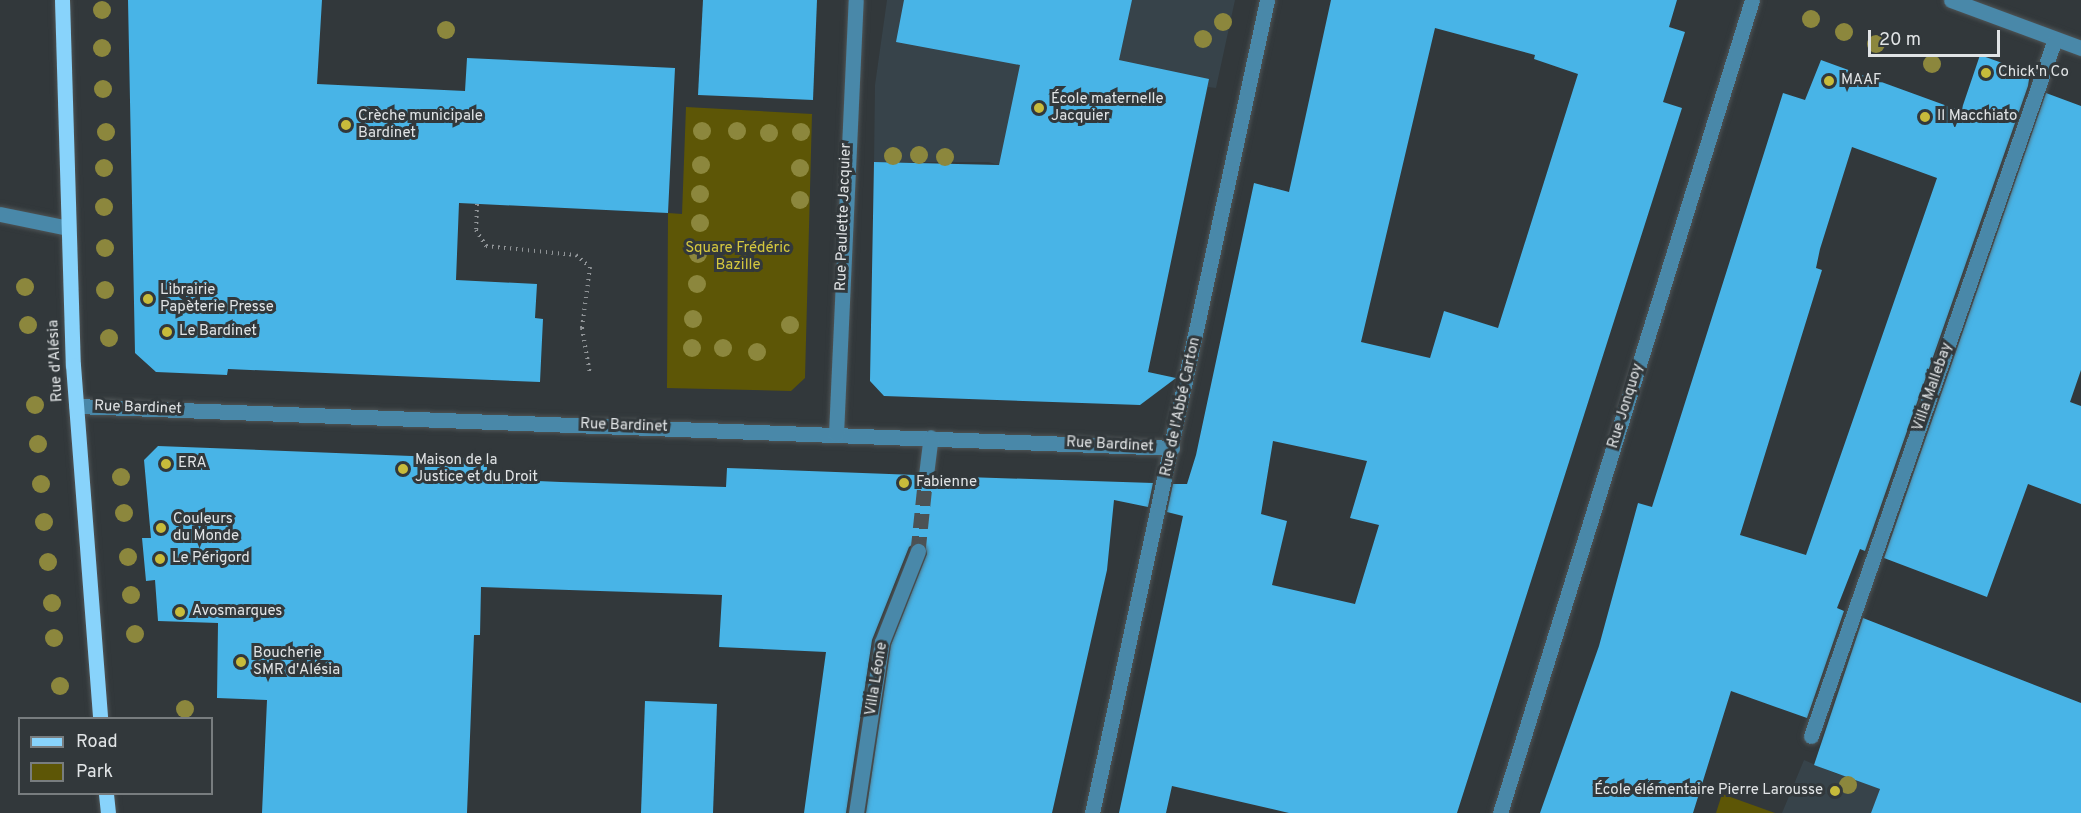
<!DOCTYPE html>
<meta charset="utf-8">
<style>
body{margin:0}
#map{position:relative;width:2081px;height:813px;overflow:hidden;background:#32383b;font-family:Overpass,sans-serif}
div>[style]{position:absolute}
.built>*{inset:0;background:#37434a}
.green>*{inset:0;background:#5d5606}
.building>*{inset:0;background:#48b4e7}
.minor-tunnel>*{height:15px;margin-top:-7.5px;transform-origin:0;background:repeating-linear-gradient(90deg,#4c5255 0 15px,transparent 0 23px)}
.path>*{height:4px;margin-top:-2px;transform-origin:0;background:repeating-linear-gradient(90deg,#909497 0 1.5px,transparent 0 6px)}
.roads{filter:drop-shadow(0 0 2px #4e5456) drop-shadow(0 0 2px #4e5456)}
.minor>*{height:15px;margin:-7.5px;padding:0 7.5px;transform-origin:7.5px;border-radius:7.5px;background:#4988a9}
.major>*{height:15px;margin:-7.5px;padding:0 7.5px;transform-origin:7.5px;border-radius:7.5px;background:#88d3fb}
.trees>*{width:18px;height:18px;margin:-9px;border-radius:50%;background:#8c873d}
.dots>*{width:16px;height:16px;translate:-50% -50%;box-sizing:border-box;border:3px solid #32383b;border-radius:50%}
span{translate:-50% -50%;white-space:nowrap;text-align:center;line-height:1.15;-webkit-text-stroke:6px #32383b;paint-order:stroke}
.poi-label{font-size:15px;color:#e1e4e6}
.left{translate:0 -50%;text-align:left}
.right{translate:-100% -50%;text-align:right}
.street-label{font-size:15px;color:#e1e4e6}
.park-label{font-size:15px;color:#d5c83e}
.legend{position:absolute;left:18px;top:717px;width:195px;height:78px;box-sizing:border-box;background:#32383b;border:2px solid #787d7f;margin:0;padding:8px 10px;list-style:none;font-size:18px;color:#e1e4e6}
.legend li{display:flex;align-items:center;gap:12px;height:30px}
.legend b{width:30px;border:2px solid #787d7f}
.scale{position:absolute;left:1868px;top:30px;width:132px;height:27px;box-sizing:border-box;border:3px solid #e1e4e6;border-top:0;padding-left:8px;font-size:18px;line-height:21px;white-space:nowrap;color:#e1e4e6;-webkit-text-stroke:4px #32383b;paint-order:stroke}
</style>
<div id="map">
<div class="built">
<i style="clip-path:polygon(887px 0,1235px 0,1216px 88px,1208px 87px,1180px 211px,988px 162px,874px 162px,875px 85px)"></i>
<i style="clip-path:polygon(1804px 760px,1837px 774px,1882px 782px,1876px 800px,1910px 813px,1782px 813px)"></i>
</div>
<div class="green">
<i style="clip-path:polygon(686px 107px,812px 114px,805px 378px,791px 391px,667px 388px,668px 213px,682px 214px)"></i>
<i style="clip-path:polygon(1722px 794px,1775px 813px,1716px 813px)"></i>
</div>
<div class="building">
<i style="clip-path:polygon(128px 0,322px 0,317px 84px,465px 91px,467px 58px,675px 68px,668px 213px,459px 203px,456px 280px,537px 284px,535px 318px,543px 319px,540px 382px,228px 369px,227px 375px,156px 372px,135px 353px)"></i>
<i style="clip-path:polygon(703px 0,817px 0,813px 100px,698px 95px)"></i>
<i style="clip-path:polygon(904px 0,1132px 0,1119px 60px,1209px 79px,1148px 372px,1176px 378px,1140px 405px,884px 396px,870px 381px,874px 162px,999px 165px,1020px 65px,896px 42px)"></i>
<i style="clip-path:polygon(evenodd,1331px 0,1677px 0,1669px 27px,1685px 32px,1663px 102px,1682px 108px,1457px 813px,1289px 813px,1172px 786px,1166px 813px,1119px 813px,1183px 516px,1167px 512px,1173px 484px,1187px 484px,1196px 455px,1254px 183px,1289px 192px,1331px 0,1435px 28px,1535px 55px,1534px 59px,1578px 74px,1498px 328px,1444px 311px,1430px 358px,1361px 342px,1435px 28px,1331px 0,1273px 441px,1367px 461px,1350px 518px,1379px 525px,1355px 604px,1272px 585px,1287px 521px,1261px 514px,1273px 441px)"></i>
<i style="clip-path:polygon(evenodd,1980px 55px,2030px 73px,2028px 86px,1865px 551px,1860px 549px,1837px 608px,1844px 611px,1807px 718px,1731px 691px,1693px 813px,1540px 813px,1599px 646px,1638px 503px,1652px 507px,1783px 93px,1805px 100px,1821px 60px,1961px 111px,1980px 55px,1852px 147px,1937px 178px,1806px 555px,1740px 535px,1822px 270px,1816px 268px,1820px 249px,1852px 147px)"></i>
<i style="clip-path:polygon(2046px 93px,2081px 106px,2081px 370px,2070px 402px,2081px 406px,2081px 504px,2028px 484px,1987px 597px,1884px 558px)"></i>
<i style="clip-path:polygon(158px 446px,487px 459px,487px 479px,561px 482px,726px 487px,727px 468px,916px 475px,925px 485px,936px 476px,1153px 483px,1148px 507px,1114px 500px,1107px 570px,1052px 813px,866px 813px,891px 645px,927px 554px,925px 545px,917px 541px,909px 547px,872px 640px,846px 813px,804px 813px,826px 652px,719px 647px,722px 595px,481px 587px,480px 635px,474px 635px,467px 813px,262px 813px,267px 700px,217px 698px,218px 623px,158px 621px,155px 580px,146px 581px,142px 538px,151px 538px,144px 460px)"></i>
<i style="clip-path:polygon(1863px 618px,2081px 703px,2081px 813px,1871px 813px,1880px 789px,1814px 765px)"></i>
<i style="clip-path:polygon(645px 701px,717px 704px,713px 813px,641px 813px)"></i>
</div>
<div class="minor-tunnel">
<i style="left:918px;top:551px;width:76px;rotate:-84deg"></i>
</div>
<div class="path">
<i style="left:477px;top:204px;width:26px;rotate:92deg"></i>
<i style="left:476px;top:230px;width:19px;rotate:58deg"></i>
<i style="left:486px;top:246px;width:90px;rotate:5.7deg"></i>
<i style="left:576px;top:255px;width:18px;rotate:41deg"></i>
<i style="left:590px;top:267px;width:62px;rotate:97.5deg"></i>
<i style="left:582px;top:328px;width:47px;rotate:80.1deg"></i>
</div>
<div class="roads">
<div class="minor">
<i style="left:1951px;top:0;width:139px;rotate:20.3deg"></i>
<i style="left:0;top:214px;width:69px;rotate:11.6deg"></i>
<i style="left:76px;top:406px;width:1097px;rotate:2.19deg"></i>
<i style="left:836px;top:434px;width:434px;rotate:-87.4deg"></i>
<i style="left:926px;top:475px;width:38px;rotate:-83deg"></i>
<i style="left:1811px;top:736px;width:738px;rotate:-70.71deg"></i>
<i style="left:856px;top:813px;width:173px;rotate:-81.4deg"></i>
<i style="left:882px;top:642px;width:98px;rotate:-68.4deg"></i>
<i style="left:1092px;top:813px;width:832px;rotate:-77.85deg"></i>
<i style="left:1500px;top:813px;width:851px;rotate:-72.78deg"></i>
</div>
<div class="major">
<i style="left:62px;top:0;width:365px;rotate:88.3deg"></i>
<i style="left:73px;top:365px;width:354px;rotate:85.6deg"></i>
<i style="left:106px;top:794px;width:19px;rotate:84deg"></i>
</div>
</div>
<div class="trees">
<i style="left:102px;top:10px"></i>
<i style="left:1811px;top:19px"></i>
<i style="left:1223px;top:22px"></i>
<i style="left:446px;top:30px"></i>
<i style="left:1844px;top:32px"></i>
<i style="left:1203px;top:39px"></i>
<i style="left:1876px;top:44px"></i>
<i style="left:102px;top:48px"></i>
<i style="left:1932px;top:64px"></i>
<i style="left:103px;top:89px"></i>
<i style="left:702px;top:131px"></i>
<i style="left:737px;top:131px"></i>
<i style="left:106px;top:132px"></i>
<i style="left:801px;top:132px"></i>
<i style="left:769px;top:133px"></i>
<i style="left:919px;top:155px"></i>
<i style="left:893px;top:156px"></i>
<i style="left:945px;top:157px"></i>
<i style="left:701px;top:165px"></i>
<i style="left:104px;top:168px"></i>
<i style="left:800px;top:168px"></i>
<i style="left:700px;top:194px"></i>
<i style="left:800px;top:200px"></i>
<i style="left:104px;top:207px"></i>
<i style="left:700px;top:223px"></i>
<i style="left:105px;top:248px"></i>
<i style="left:698px;top:254px"></i>
<i style="left:697px;top:284px"></i>
<i style="left:25px;top:287px"></i>
<i style="left:105px;top:290px"></i>
<i style="left:693px;top:319px"></i>
<i style="left:28px;top:325px"></i>
<i style="left:790px;top:325px"></i>
<i style="left:109px;top:338px"></i>
<i style="left:692px;top:348px"></i>
<i style="left:723px;top:348px"></i>
<i style="left:757px;top:352px"></i>
<i style="left:35px;top:405px"></i>
<i style="left:38px;top:444px"></i>
<i style="left:121px;top:477px"></i>
<i style="left:41px;top:484px"></i>
<i style="left:124px;top:513px"></i>
<i style="left:44px;top:522px"></i>
<i style="left:128px;top:557px"></i>
<i style="left:48px;top:562px"></i>
<i style="left:131px;top:595px"></i>
<i style="left:52px;top:603px"></i>
<i style="left:135px;top:634px"></i>
<i style="left:54px;top:638px"></i>
<i style="left:60px;top:686px"></i>
<i style="left:185px;top:709px"></i>
<i style="left:1848px;top:785px"></i>
</div>
<div class="dots">
<i style="left:1986px;top:73px;background:#c7bb3b"></i>
<i style="left:1829px;top:81px;background:#c7bb3b"></i>
<i style="left:1039px;top:108px;background:#c7bb3b"></i>
<i style="left:1925px;top:117px;background:#c7bb3b"></i>
<i style="left:346px;top:125px;background:#c7bb3b"></i>
<i style="left:148px;top:299px;background:#c7bb3b"></i>
<i style="left:167px;top:332px;background:#c7bb3b"></i>
<i style="left:166px;top:464px;background:#c7bb3b"></i>
<i style="left:403px;top:469px;background:#c7bb3b"></i>
<i style="left:904px;top:483px;background:#c7bb3b"></i>
<i style="left:161px;top:528px;background:#c7bb3b"></i>
<i style="left:160px;top:559px;background:#c7bb3b"></i>
<i style="left:180px;top:612px;background:#c7bb3b"></i>
<i style="left:241px;top:662px;background:#c7bb3b"></i>
<i style="left:1835px;top:791px;background:#c7bb3b"></i>
</div>
<div class="poi-label">
<span class="left" style="left:1998px;top:73px">Chick'n Co</span>
<span class="left" style="left:1841px;top:81px">MAAF</span>
<span class="left" style="left:1051px;top:108px">École maternelle<br>Jacquier</span>
<span class="left" style="left:358px;top:125px">Crèche municipale<br>Bardinet</span>
<span class="left" style="left:1937px;top:117px">Il Macchiato</span>
<span class="left" style="left:160px;top:299px">Librairie<br>Papèterie Presse</span>
<span class="left" style="left:179px;top:332px">Le Bardinet</span>
<span class="left" style="left:415px;top:469px">Maison de la<br>Justice et du Droit</span>
<span class="left" style="left:178px;top:464px">ERA</span>
<span class="left" style="left:916px;top:483px">Fabienne</span>
<span class="left" style="left:173px;top:528px">Couleurs<br>du Monde</span>
<span class="left" style="left:172px;top:559px">Le Périgord</span>
<span class="left" style="left:192px;top:612px">Avosmarques</span>
<span class="left" style="left:253px;top:662px">Boucherie<br>SMR d'Alésia</span>
<span class="right" style="left:1823px;top:791px">École élémentaire Pierre Larousse</span>
</div>
<div class="street-label">
<span style="left:844px;top:217px;rotate:-88deg">Rue Paulette Jacquier</span>
<span style="left:56px;top:361px;rotate:-93deg">Rue d'Alésia</span>
<span style="left:1933px;top:387px;rotate:-71deg">Villa Mallebay</span>
<span style="left:1626px;top:406px;rotate:-73deg">Rue Jonquoy</span>
<span style="left:1181px;top:407px;rotate:-78deg">Rue de l'Abbé Carton</span>
<span style="left:138px;top:408px;rotate:2deg">Rue Bardinet</span>
<span style="left:624px;top:426px;rotate:2deg">Rue Bardinet</span>
<span style="left:1110px;top:445px;rotate:3deg">Rue Bardinet</span>
<span style="left:877px;top:679px;rotate:-81deg">Villa Léone</span>
</div>
<div class="park-label">
<span style="left:738px;top:257px">Square Frédéric<br>Bazille</span>
</div>
<ul class="legend">
<li><b style="height:8px;background:#88d3fb"></b>Road</li>
<li><b style="height:16px;background:#5d5606"></b>Park</li>
</ul>
<div class="scale">20 m</div>
</div>
